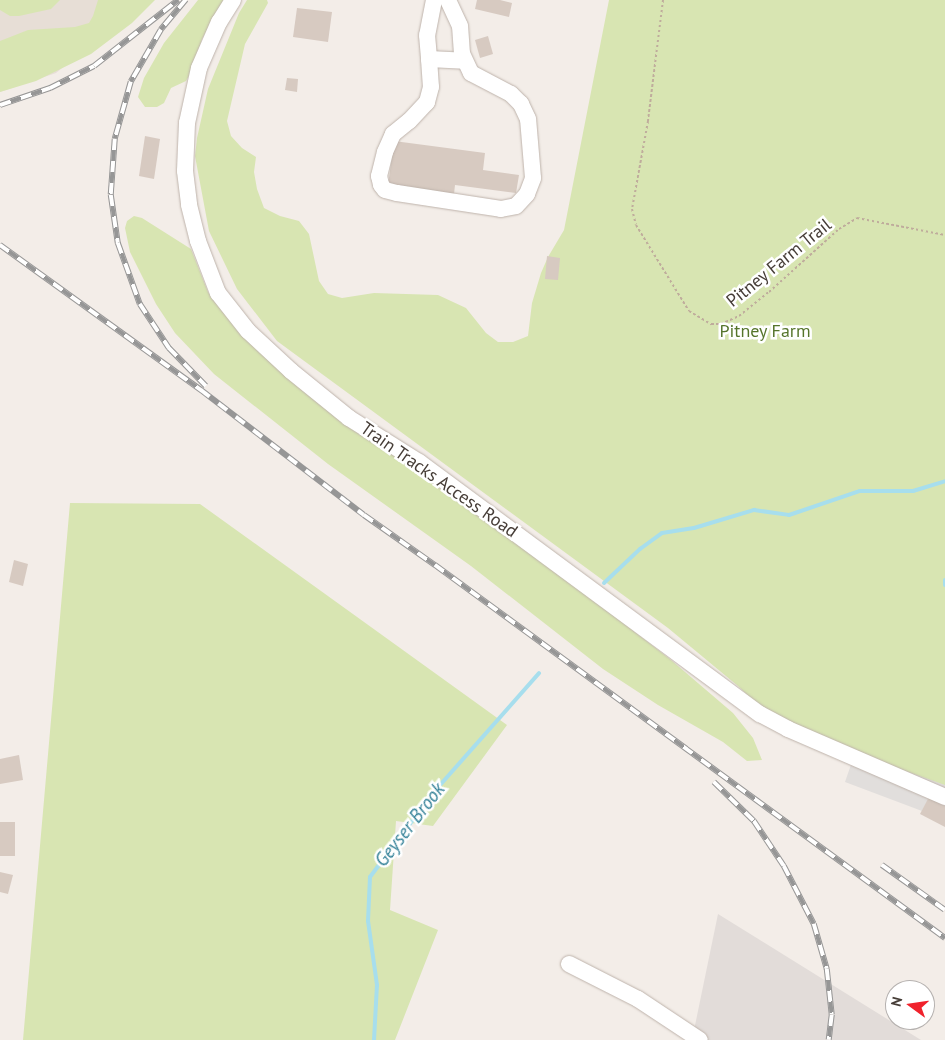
<!DOCTYPE html>
<style>
body{margin:0}
#map{position:relative;width:945px;height:1040px;overflow:hidden;background:#f3ede8;font-family:"PT Sans",sans-serif}
div>[style]{position:absolute}
.residential>*{inset:0;background:#e7ded6}
.industrial>*{inset:0;background:#e2dcd9}
.green>*{inset:0;background:#d8e5b2}
.parking>*{inset:0;background:#e1dedc}
.stream>*{height:4px;margin:-2px;padding:0 2px;transform-origin:2px;border-radius:2px;background:#a7deed}
.building>*{inset:0;background:#d7cac1}
.path>*{height:2px;margin-top:-1px;transform-origin:0;background:repeating-linear-gradient(90deg,#bfac9c 0 2.5px,transparent 0 5px)}
.roads{filter:drop-shadow(0 0 1px #beb3ab) drop-shadow(0 0 1px #beb3ab)}
.minor>*{height:16px;margin:-8px;padding:0 8px;transform-origin:8px;border-radius:8px;background:#fff}
.rail>*{height:5.5px;margin-top:-2.75px;transform-origin:0;background:repeating-linear-gradient(90deg,#fff 0 11px,#969696 0 22px);box-sizing:border-box;border-block:1px solid #969696}
span{translate:-50% -50%;white-space:nowrap;text-align:center;line-height:1.15;-webkit-text-stroke:5px #fff;paint-order:stroke}
.street-label{font-size:18px;color:#463d37}
.park-label{font-size:18px;color:#56752c}
.water-label{font-size:19px;color:#307f96;font-style:italic}
.north{position:absolute;left:885px;top:980px;width:50px;height:50px;box-sizing:border-box;background:#fff;border:1px solid #b5b1af;border-radius:50%;rotate:284deg;font-size:14px;font-weight:700;line-height:20px;text-align:center;color:#463d37}
.north::after{content:'';display:block;margin:auto;width:18px;height:22px;background:#f0222c;clip-path:polygon(50% 0,100% 100%,50% 72%,0 100%)}
</style>
<div id="map">
<div class="residential">
<i style="clip-path:polygon(0 0,144px 0,56px 73px,0 92px)"></i>
</div>
<div class="industrial">
<i style="clip-path:polygon(718px 914px,921px 1040px,692px 1040px)"></i>
</div>
<div class="green">
<i style="clip-path:polygon(0 0,60px 0,51px 9px,19px 16px,10px 16px,0 10px)"></i>
<i style="clip-path:polygon(98px 0,155px 0,132px 23px,91px 54px,36px 81px,0 92px,0 41px,28px 30px,75px 27px,89px 23px,93px 16px)"></i>
<i style="clip-path:polygon(198px 0,224px 0,202px 39px,194px 67px,186px 81px,171px 88px,164px 103px,157px 107px,145px 107px,138px 97px,144px 78px,164px 43px)"></i>
<i style="clip-path:polygon(247px 0,267px 0,268px 3px,245px 44px,227px 121px,231px 136px,242px 148px,256px 157px,254px 172px,257px 189px,264px 208px,280px 216px,299px 221px,309px 234px,319px 281px,328px 294px,342px 298px,374px 293px,438px 295px,466px 308px,486px 333px,498px 342px,513px 342px,528px 336px,532px 303px,541px 273px,548px 257px,564px 230px,609px 0,945px 0,945px 794px,776px 723px,738px 686px,668px 628px,277px 341px,237px 289px,209px 231px,195px 156px,197px 138px,208px 89px,239px 13px)"></i>
<i style="clip-path:polygon(134px 216px,142px 218px,191px 249px,208px 292px,222px 311px,249px 341px,357px 429px,577px 587px,671px 660px,733px 713px,753px 738px,762px 760px,747px 761px,723px 742px,658px 705px,603px 669px,471px 566px,328px 464px,214px 374px,175px 333px,156px 304px,130px 252px,125px 228px,127px 221px)"></i>
<i style="clip-path:polygon(70px 503px,200px 504px,507px 725px,433px 826px,396px 821px,390px 910px,438px 930px,395px 1040px,23px 1040px)"></i>
</div>
<div class="parking">
<i style="clip-path:polygon(855px 753px,945px 785px,945px 806px,929px 798px,922px 811px,845px 782px)"></i>
</div>
<div class="stream">
<i style="left:945px;top:580px;width:5px;rotate:90deg"></i>
<i style="left:604px;top:583px;width:50px;rotate:-43.4deg"></i>
<i style="left:640px;top:549px;width:27px;rotate:-36deg"></i>
<i style="left:662px;top:533px;width:32px;rotate:-9deg"></i>
<i style="left:694px;top:528px;width:63px;rotate:-16.7deg"></i>
<i style="left:754px;top:510px;width:35px;rotate:8deg"></i>
<i style="left:789px;top:515px;width:75px;rotate:-18.7deg"></i>
<i style="left:860px;top:491px;width:53px"></i>
<i style="left:913px;top:491px;width:34px;rotate:-17deg"></i>
<i style="left:374px;top:1040px;width:55px;rotate:-86.9deg"></i>
<i style="left:377px;top:985px;width:65px;rotate:-98deg"></i>
<i style="left:368px;top:921px;width:44px;rotate:-87.4deg"></i>
<i style="left:370px;top:877px;width:105px;rotate:-53.1deg"></i>
<i style="left:433px;top:793px;width:160px;rotate:-48.5deg"></i>
</div>
<div class="building">
<i style="clip-path:polygon(477px 0,500px 0,512px 3px,509px 17px,475px 9px)"></i>
<i style="clip-path:polygon(297px 8px,332px 12px,328px 42px,293px 37px)"></i>
<i style="clip-path:polygon(488px 36px,493px 54px,480px 58px,475px 40px)"></i>
<i style="clip-path:polygon(287px 78px,298px 79px,297px 92px,285px 90px)"></i>
<i style="clip-path:polygon(145px 136px,160px 139px,154px 179px,139px 176px)"></i>
<i style="clip-path:polygon(394px 141px,485px 153px,483px 170px,519px 175px,516px 193px,455px 185px,454px 194px,388px 185px)"></i>
<i style="clip-path:polygon(547px 256px,560px 258px,558px 280px,545px 279px)"></i>
<i style="clip-path:polygon(14px 560px,28px 564px,23px 586px,9px 582px)"></i>
<i style="clip-path:polygon(19px 755px,23px 780px,0 784px,0 759px)"></i>
<i style="clip-path:polygon(929px 797px,945px 806px,945px 827px,920px 814px)"></i>
<i style="clip-path:polygon(0 822px,15px 822px,15px 856px,0 856px)"></i>
<i style="clip-path:polygon(0 872px,13px 875px,8px 894px,0 892px)"></i>
</div>
<div class="path">
<i style="left:663px;top:0;width:122px;rotate:97.1deg"></i>
<i style="left:648px;top:121px;width:89px;rotate:100.3deg"></i>
<i style="left:632px;top:209px;width:16px;rotate:76deg"></i>
<i style="left:636px;top:225px;width:101px;rotate:58.4deg"></i>
<i style="left:689px;top:311px;width:26px;rotate:31deg"></i>
<i style="left:711px;top:324px;width:10px"></i>
<i style="left:721px;top:324px;width:20px;rotate:-24deg"></i>
<i style="left:739px;top:316px;width:38px;rotate:-39deg"></i>
<i style="left:769px;top:292px;width:94px;rotate:-42deg"></i>
<i style="left:839px;top:229px;width:21px;rotate:-31deg"></i>
<i style="left:857px;top:218px;width:90px;rotate:10.9deg"></i>
</div>
<div class="roads">
<div class="minor">
<i style="left:233px;top:0;width:26px;rotate:122deg"></i>
<i style="left:219px;top:22px;width:50px;rotate:113.5deg"></i>
<i style="left:199px;top:68px;width:56px;rotate:102.3deg"></i>
<i style="left:187px;top:123px;width:48px;rotate:92.4deg"></i>
<i style="left:185px;top:171px;width:34px;rotate:83deg"></i>
<i style="left:189px;top:205px;width:37px;rotate:76deg"></i>
<i style="left:198px;top:241px;width:56px;rotate:69deg"></i>
<i style="left:218px;top:293px;width:48px;rotate:51.7deg"></i>
<i style="left:248px;top:331px;width:59px;rotate:42.9deg"></i>
<i style="left:291px;top:371px;width:75px;rotate:39deg"></i>
<i style="left:349px;top:418px;width:83px;rotate:32.2deg"></i>
<i style="left:419px;top:462px;width:424px;rotate:36.5deg"></i>
<i style="left:760px;top:714px;width:32px;rotate:28deg"></i>
<i style="left:788px;top:729px;width:171px;rotate:23.4deg"></i>
<i style="left:434px;top:0;width:36px;rotate:101deg"></i>
<i style="left:427px;top:35px;width:24px;rotate:85deg"></i>
<i style="left:429px;top:59px;width:35px;rotate:3deg"></i>
<i style="left:429px;top:59px;width:28px;rotate:86deg"></i>
<i style="left:431px;top:87px;width:16px;rotate:105deg"></i>
<i style="left:427px;top:102px;width:26px;rotate:133deg"></i>
<i style="left:409px;top:121px;width:21px;rotate:141deg"></i>
<i style="left:393px;top:134px;width:20px;rotate:114deg"></i>
<i style="left:385px;top:152px;width:25px;rotate:104deg"></i>
<i style="left:379px;top:176px;width:9px;rotate:77deg"></i>
<i style="left:381px;top:185px;width:6px;rotate:51deg"></i>
<i style="left:385px;top:190px;width:12px;rotate:14deg"></i>
<i style="left:397px;top:193px;width:105px;rotate:8.7deg"></i>
<i style="left:501px;top:209px;width:15px;rotate:-11deg"></i>
<i style="left:516px;top:206px;width:16px;rotate:-47deg"></i>
<i style="left:527px;top:194px;width:17px;rotate:-69deg"></i>
<i style="left:533px;top:178px;width:59px;rotate:-94.8deg"></i>
<i style="left:528px;top:119px;width:17px;rotate:-115deg"></i>
<i style="left:521px;top:104px;width:14px;rotate:-135deg"></i>
<i style="left:511px;top:94px;width:45px;rotate:-152.3deg"></i>
<i style="left:471px;top:73px;width:21px;rotate:-115deg"></i>
<i style="left:462px;top:54px;width:28px;rotate:-94deg"></i>
<i style="left:460px;top:26px;width:29px;rotate:-115deg"></i>
<i style="left:569px;top:964px;width:77px;rotate:26.9deg"></i>
<i style="left:638px;top:999px;width:74px;rotate:33.5deg"></i>
</div>
</div>
<div class="rail">
<i style="left:186px;top:0;width:39px;rotate:130deg"></i>
<i style="left:161px;top:30px;width:60px;rotate:120deg"></i>
<i style="left:131px;top:82px;width:59px;rotate:105.7deg"></i>
<i style="left:115px;top:139px;width:56px;rotate:94.1deg"></i>
<i style="left:111px;top:195px;width:49px;rotate:81.7deg"></i>
<i style="left:118px;top:243px;width:65px;rotate:70.2deg"></i>
<i style="left:140px;top:304px;width:53px;rotate:56.6deg"></i>
<i style="left:169px;top:348px;width:53px;rotate:45.8deg"></i>
<i style="left:0;top:105px;width:53px;rotate:-18.8deg"></i>
<i style="left:50px;top:88px;width:49px;rotate:-26.6deg"></i>
<i style="left:94px;top:66px;width:107px;rotate:-38.2deg"></i>
<i style="left:0;top:245px;width:248px;rotate:35.8deg"></i>
<i style="left:201px;top:390px;width:205px;rotate:37.5deg"></i>
<i style="left:364px;top:515px;width:87px;rotate:35.2deg"></i>
<i style="left:435px;top:565px;width:632px;rotate:36.18deg"></i>
<i style="left:714px;top:782px;width:56px;rotate:44.3deg"></i>
<i style="left:754px;top:821px;width:54px;rotate:56.3deg"></i>
<i style="left:784px;top:866px;width:65px;rotate:62.7deg"></i>
<i style="left:814px;top:924px;width:47px;rotate:73.9deg"></i>
<i style="left:827px;top:969px;width:46px;rotate:83.8deg"></i>
<i style="left:832px;top:1015px;width:25px;rotate:97deg"></i>
<i style="left:882px;top:865px;width:77px;rotate:35.5deg"></i>
</div>
<div class="street-label">
<span style="left:779px;top:263px;rotate:-39deg">Pitney Farm Trail</span>
<span style="left:439px;top:480px;rotate:35deg">Train Tracks Access Road</span>
</div>
<div class="park-label">
<span style="left:765px;top:331px">Pitney Farm</span>
</div>
<div class="water-label">
<span style="left:410px;top:825px;rotate:-52deg">Geyser Brook</span>
</div>
<div class="north">N</div>
</div>
